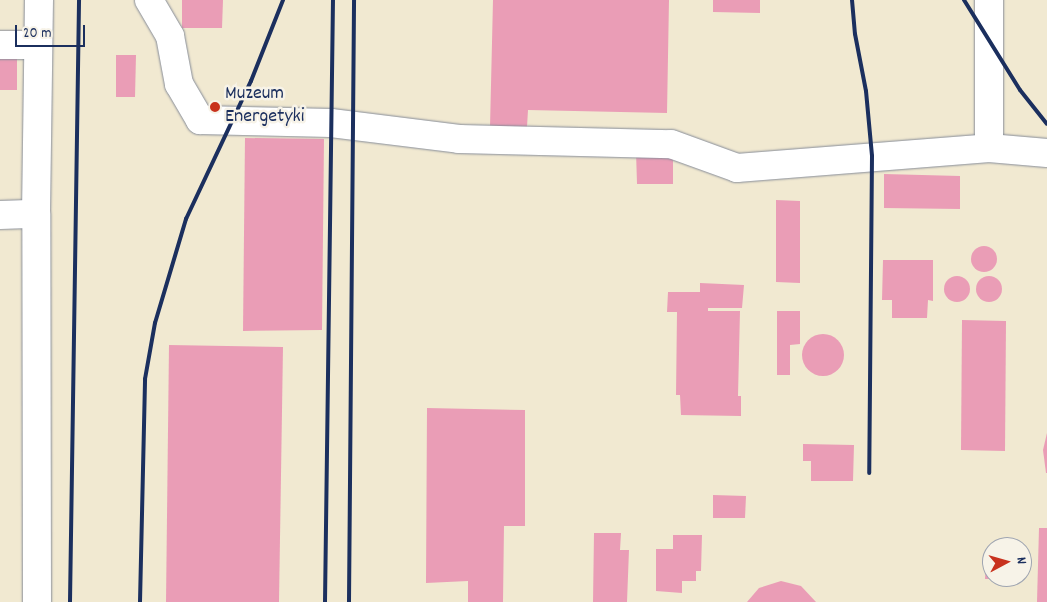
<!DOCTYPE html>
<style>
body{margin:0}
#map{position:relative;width:1047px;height:602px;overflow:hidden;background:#f1e9d1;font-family:Dekko,sans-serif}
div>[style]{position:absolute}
.building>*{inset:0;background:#ea9db6}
.round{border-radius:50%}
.roads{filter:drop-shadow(0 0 1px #868c98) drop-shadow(0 0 1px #868c98)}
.minor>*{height:28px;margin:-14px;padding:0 14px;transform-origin:14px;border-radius:14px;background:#fff}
.rail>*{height:4px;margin:-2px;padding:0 2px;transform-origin:2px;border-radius:2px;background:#1b2f5e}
.dots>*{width:14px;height:14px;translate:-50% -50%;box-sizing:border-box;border:2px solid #f7f3e8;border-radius:50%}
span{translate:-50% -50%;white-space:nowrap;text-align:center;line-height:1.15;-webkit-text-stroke:5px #f7f3e8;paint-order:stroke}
.poi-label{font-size:20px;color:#1b2f5e}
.left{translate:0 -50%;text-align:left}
.north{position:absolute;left:982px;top:537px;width:50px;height:50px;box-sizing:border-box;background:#f7f3e8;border:1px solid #9fa5b1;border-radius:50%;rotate:84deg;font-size:14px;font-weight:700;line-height:20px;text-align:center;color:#1b2f5e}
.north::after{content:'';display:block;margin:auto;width:18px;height:22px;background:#c8321e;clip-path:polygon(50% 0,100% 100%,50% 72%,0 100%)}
.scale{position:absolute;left:15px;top:25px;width:70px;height:22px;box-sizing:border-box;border:2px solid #1b2f5e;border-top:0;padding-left:6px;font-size:15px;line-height:18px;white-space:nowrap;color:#1b2f5e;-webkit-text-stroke:4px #f7f3e8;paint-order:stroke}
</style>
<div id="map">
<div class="building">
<i style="clip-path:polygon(182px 0,223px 0,222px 28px,182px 28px)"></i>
<i style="clip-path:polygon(493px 0,669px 0,667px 113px,528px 110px,527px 127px,490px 127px)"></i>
<i style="clip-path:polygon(713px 0,760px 0,760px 13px,713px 12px)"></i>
<i style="clip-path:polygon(116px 55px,136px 55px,135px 97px,116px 97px)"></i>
<i style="clip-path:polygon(0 59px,17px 59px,17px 90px,0 90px)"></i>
<i style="clip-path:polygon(245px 138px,324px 139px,322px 330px,243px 331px)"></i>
<i style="clip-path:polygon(636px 152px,673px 152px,673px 184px,637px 184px)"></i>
<i style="clip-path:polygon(884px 174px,960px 176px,960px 209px,884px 208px)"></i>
<i style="clip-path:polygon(776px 200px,800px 201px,800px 283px,776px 282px)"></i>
<i class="round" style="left:971px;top:246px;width:26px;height:26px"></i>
<i style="clip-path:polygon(883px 260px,933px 260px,933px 301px,928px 300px,927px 318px,892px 318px,892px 300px,882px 300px)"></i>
<i class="round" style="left:976px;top:276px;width:26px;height:26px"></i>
<i class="round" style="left:944px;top:276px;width:26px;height:26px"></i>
<i style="clip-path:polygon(700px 283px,744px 285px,742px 308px,708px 308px,708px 311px,740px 311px,738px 396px,741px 396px,741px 416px,681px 415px,680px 395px,676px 395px,677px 312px,667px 312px,668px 292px,700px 292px)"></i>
<i style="clip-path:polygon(777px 311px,800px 311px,800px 344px,790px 345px,790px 375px,777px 375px)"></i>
<i style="clip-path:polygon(962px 320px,1006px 321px,1005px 451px,961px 450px)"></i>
<i class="round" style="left:802px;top:334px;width:42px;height:42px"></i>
<i style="clip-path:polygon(169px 345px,283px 347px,279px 602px,166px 602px)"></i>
<i style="clip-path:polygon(427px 408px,525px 410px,525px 526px,504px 526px,503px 602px,468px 602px,468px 581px,426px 583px)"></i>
<i style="clip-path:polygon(1047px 433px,1047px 473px,1046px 473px,1043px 450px)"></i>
<i style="clip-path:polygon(803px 444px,854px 445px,853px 481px,811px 481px,811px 461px,803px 461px)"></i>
<i style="clip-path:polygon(713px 495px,746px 496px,745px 518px,713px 518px)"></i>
<i style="clip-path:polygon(1039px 528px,1047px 528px,1047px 602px,1037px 602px)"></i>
<i style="clip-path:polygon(594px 533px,621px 533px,620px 550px,629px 550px,627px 602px,593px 602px)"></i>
<i style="clip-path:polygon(673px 535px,702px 535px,701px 571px,696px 571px,696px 581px,682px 581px,682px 593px,656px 591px,656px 549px,673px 549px)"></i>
<i style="clip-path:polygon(986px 561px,992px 562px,992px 577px,995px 579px,985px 579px)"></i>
<i style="clip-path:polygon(781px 581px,801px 586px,816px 602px,747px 602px,759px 588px)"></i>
</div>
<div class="roads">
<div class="minor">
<i style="left:149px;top:0;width:42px;rotate:59.7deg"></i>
<i style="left:170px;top:36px;width:49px;rotate:79.4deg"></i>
<i style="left:179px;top:84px;width:42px;rotate:59.7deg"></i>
<i style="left:200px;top:120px;width:131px;rotate:1.3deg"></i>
<i style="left:331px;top:123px;width:129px;rotate:7.1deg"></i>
<i style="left:459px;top:139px;width:212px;rotate:1.4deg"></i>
<i style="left:671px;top:144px;width:70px;rotate:20deg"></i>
<i style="left:737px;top:168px;width:253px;rotate:-4.5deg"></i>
<i style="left:989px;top:148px;width:58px;rotate:4.9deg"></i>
<i style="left:989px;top:0;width:148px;rotate:90deg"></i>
<i style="left:0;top:45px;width:38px"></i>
<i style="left:0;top:215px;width:36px;rotate:-2deg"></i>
<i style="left:37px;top:602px;width:388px;rotate:-90.1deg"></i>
<i style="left:36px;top:214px;width:214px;rotate:-89.2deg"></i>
</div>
</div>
<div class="rail">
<i style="left:852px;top:0;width:34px;rotate:85deg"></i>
<i style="left:855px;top:34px;width:58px;rotate:79.1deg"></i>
<i style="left:866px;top:91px;width:65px;rotate:84.7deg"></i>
<i style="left:872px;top:156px;width:317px;rotate:90.5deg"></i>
<i style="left:964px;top:0;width:106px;rotate:58.1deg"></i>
<i style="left:1020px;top:90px;width:43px;rotate:51.5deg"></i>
<i style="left:70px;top:602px;width:602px;rotate:-89.14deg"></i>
<i style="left:140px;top:602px;width:223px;rotate:-88.7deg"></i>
<i style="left:145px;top:379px;width:57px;rotate:-79.9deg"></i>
<i style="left:155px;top:323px;width:109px;rotate:-73.4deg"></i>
<i style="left:186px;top:219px;width:153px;rotate:-64.8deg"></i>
<i style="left:251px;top:81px;width:87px;rotate:-68.4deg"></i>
<i style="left:325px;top:602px;width:602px;rotate:-89.24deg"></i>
<i style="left:349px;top:602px;width:602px;rotate:-89.52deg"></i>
</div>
<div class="dots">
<i style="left:215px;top:107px;background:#c8321e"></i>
</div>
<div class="poi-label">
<span class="left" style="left:225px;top:106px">Muzeum<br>Energetyki</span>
</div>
<div class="north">N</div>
<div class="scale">20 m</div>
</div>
